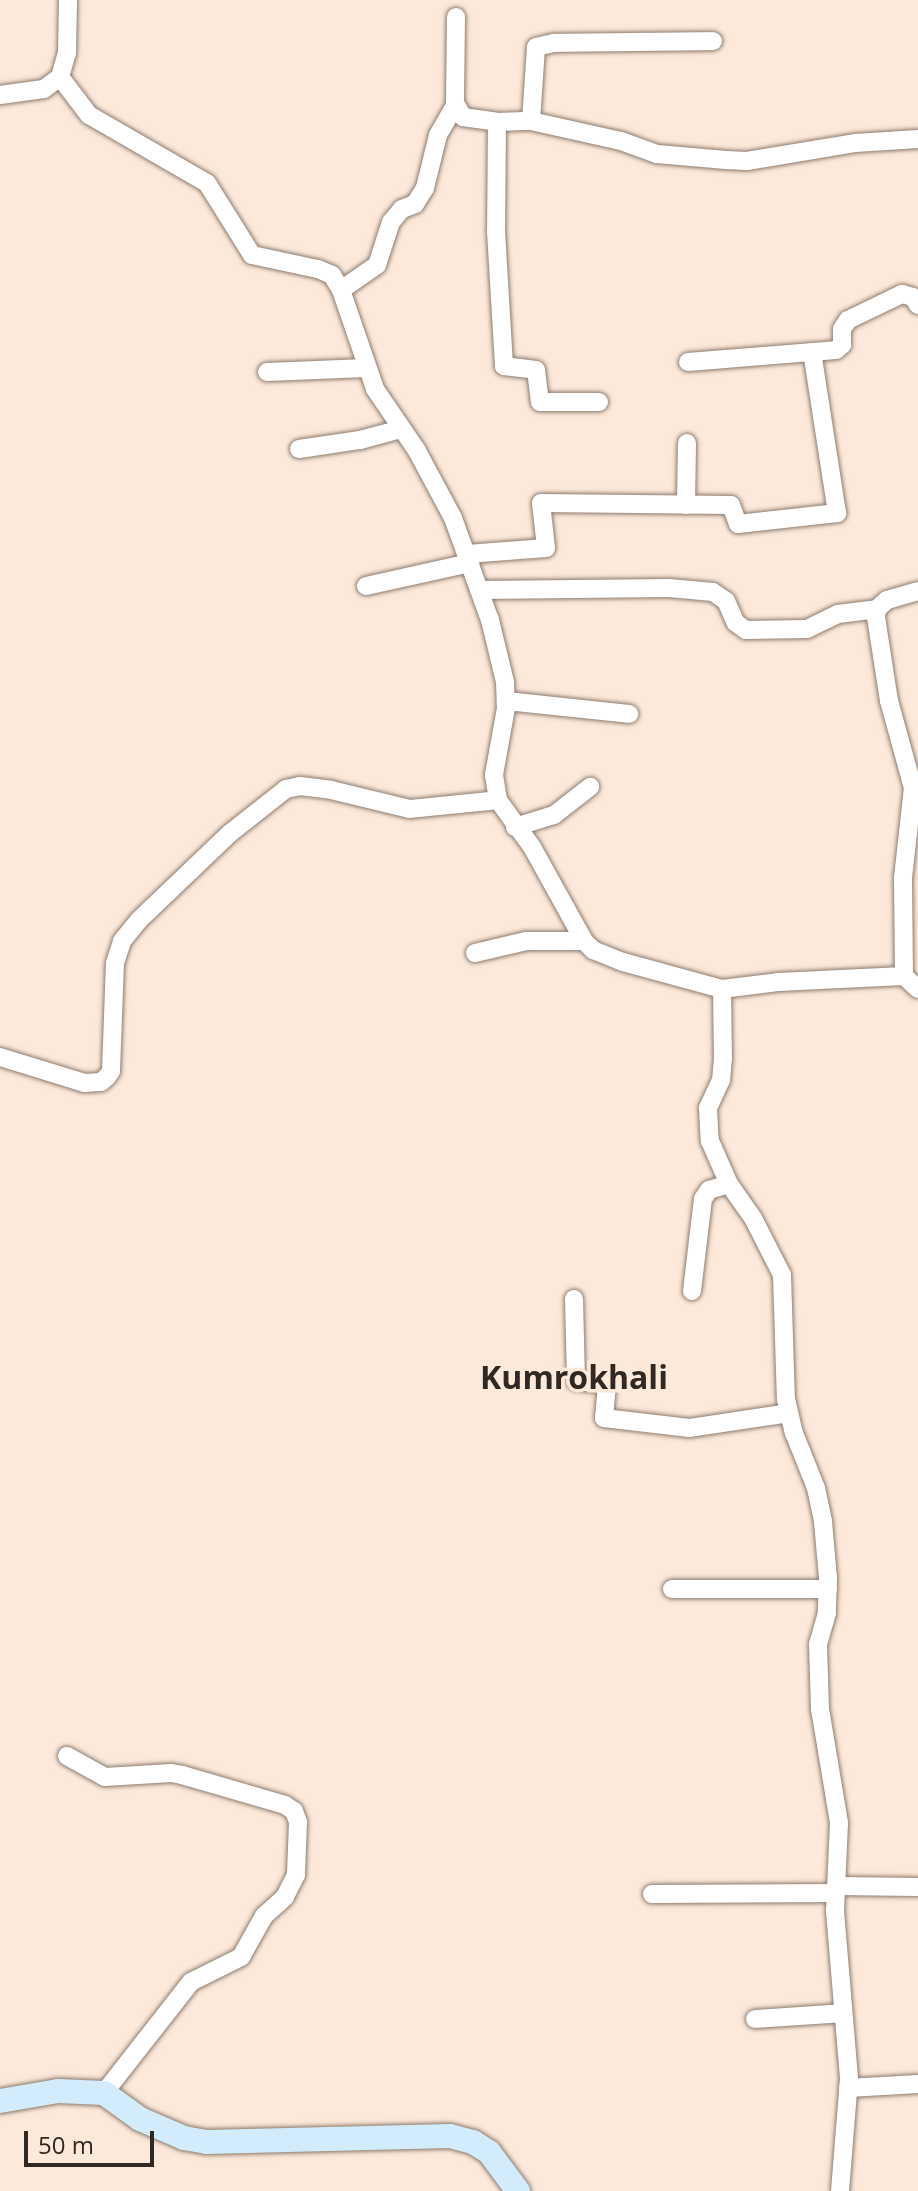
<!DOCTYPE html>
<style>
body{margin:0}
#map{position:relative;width:918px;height:2191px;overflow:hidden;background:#fce9da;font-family:"Open Sans",sans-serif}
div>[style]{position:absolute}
.roads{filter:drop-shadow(0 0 2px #8d7c6f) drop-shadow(0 0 2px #8d7c6f)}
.street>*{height:18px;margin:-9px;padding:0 9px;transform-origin:9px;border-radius:9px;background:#fff}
.secondary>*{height:24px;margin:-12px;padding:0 12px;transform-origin:12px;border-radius:12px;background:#d2ecfb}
span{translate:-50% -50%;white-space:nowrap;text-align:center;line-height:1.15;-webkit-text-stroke:7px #fce9da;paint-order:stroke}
.district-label{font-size:32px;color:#2f2823;font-weight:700}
.scale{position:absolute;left:24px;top:2131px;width:130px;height:36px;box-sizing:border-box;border:4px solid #2f2823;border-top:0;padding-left:10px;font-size:24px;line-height:28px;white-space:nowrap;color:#2f2823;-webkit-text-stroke:6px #fce9da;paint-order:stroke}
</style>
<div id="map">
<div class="roads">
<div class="street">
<i style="left:456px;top:17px;width:86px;rotate:90.7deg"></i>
<i style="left:455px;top:103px;width:16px;rotate:60deg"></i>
<i style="left:463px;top:117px;width:34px;rotate:8deg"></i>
<i style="left:497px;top:122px;width:34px;rotate:-2deg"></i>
<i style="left:531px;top:121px;width:92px;rotate:12.5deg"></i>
<i style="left:621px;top:141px;width:38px;rotate:20deg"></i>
<i style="left:657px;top:154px;width:69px;rotate:5deg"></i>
<i style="left:726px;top:160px;width:21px;rotate:3deg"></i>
<i style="left:747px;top:161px;width:109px;rotate:-9.5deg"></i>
<i style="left:855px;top:143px;width:63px;rotate:-3.6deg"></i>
<i style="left:60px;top:77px;width:48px;rotate:52.7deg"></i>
<i style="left:89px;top:115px;width:136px;rotate:30deg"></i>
<i style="left:207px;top:183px;width:85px;rotate:58deg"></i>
<i style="left:252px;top:255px;width:67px;rotate:12deg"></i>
<i style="left:318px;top:269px;width:15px;rotate:23deg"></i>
<i style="left:332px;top:275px;width:17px;rotate:59deg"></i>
<i style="left:341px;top:290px;width:105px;rotate:71deg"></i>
<i style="left:375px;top:389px;width:73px;rotate:55.7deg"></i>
<i style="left:416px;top:449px;width:78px;rotate:61.8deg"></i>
<i style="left:453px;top:518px;width:109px;rotate:70.1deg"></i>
<i style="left:490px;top:620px;width:64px;rotate:76.4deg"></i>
<i style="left:505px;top:682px;width:26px;rotate:88deg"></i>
<i style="left:506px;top:708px;width:68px;rotate:100.2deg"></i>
<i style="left:494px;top:775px;width:25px;rotate:81deg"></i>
<i style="left:498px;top:800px;width:58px;rotate:54.1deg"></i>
<i style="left:532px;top:847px;width:107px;rotate:61deg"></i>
<i style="left:584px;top:941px;width:13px;rotate:45deg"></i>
<i style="left:593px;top:950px;width:32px;rotate:22deg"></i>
<i style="left:623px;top:962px;width:103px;rotate:15.3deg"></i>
<i style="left:722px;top:989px;width:56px;rotate:-7.1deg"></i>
<i style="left:778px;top:982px;width:126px;rotate:-2.7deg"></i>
<i style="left:904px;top:976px;width:19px;rotate:43deg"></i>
<i style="left:0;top:95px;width:44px;rotate:-7.8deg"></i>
<i style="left:44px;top:89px;width:20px;rotate:-37deg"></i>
<i style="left:60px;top:77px;width:25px;rotate:-74deg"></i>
<i style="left:67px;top:53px;width:53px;rotate:-88.9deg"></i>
<i style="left:531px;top:121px;width:74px;rotate:-86.1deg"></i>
<i style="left:536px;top:47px;width:18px;rotate:-13deg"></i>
<i style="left:554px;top:43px;width:159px;rotate:-0.7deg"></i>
<i style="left:497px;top:122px;width:109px;rotate:90.5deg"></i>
<i style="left:496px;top:231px;width:135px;rotate:86.6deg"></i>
<i style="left:504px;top:366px;width:32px;rotate:7deg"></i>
<i style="left:536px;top:370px;width:32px;rotate:83deg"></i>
<i style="left:540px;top:402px;width:59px"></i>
<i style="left:341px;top:290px;width:44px;rotate:-34.8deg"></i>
<i style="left:377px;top:265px;width:45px;rotate:-72deg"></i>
<i style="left:391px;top:222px;width:17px;rotate:-50deg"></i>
<i style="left:402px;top:209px;width:14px;rotate:-21deg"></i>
<i style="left:415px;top:204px;width:19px;rotate:-58deg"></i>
<i style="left:425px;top:188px;width:55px;rotate:-76.2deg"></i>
<i style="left:438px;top:135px;width:34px;rotate:-60deg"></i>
<i style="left:688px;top:362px;width:148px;rotate:-4.6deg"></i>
<i style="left:836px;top:350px;width:8px;rotate:-40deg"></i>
<i style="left:842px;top:345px;width:16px;rotate:-90deg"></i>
<i style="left:842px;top:329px;width:11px;rotate:-56deg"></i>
<i style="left:848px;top:320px;width:60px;rotate:-25.7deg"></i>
<i style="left:902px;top:294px;width:11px;rotate:15deg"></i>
<i style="left:913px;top:297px;width:9px;rotate:58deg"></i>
<i style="left:267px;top:372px;width:99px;rotate:-2.3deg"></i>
<i style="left:299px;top:449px;width:62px;rotate:-8.4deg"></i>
<i style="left:360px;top:440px;width:42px;rotate:-15deg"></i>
<i style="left:686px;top:505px;width:62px;rotate:-89.1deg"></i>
<i style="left:467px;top:554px;width:79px;rotate:-4.3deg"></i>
<i style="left:546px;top:548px;width:45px;rotate:-96.3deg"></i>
<i style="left:541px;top:503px;width:190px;rotate:0.6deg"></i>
<i style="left:731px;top:505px;width:20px;rotate:70deg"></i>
<i style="left:738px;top:524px;width:100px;rotate:-6.3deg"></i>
<i style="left:837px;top:513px;width:163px;rotate:-98.8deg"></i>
<i style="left:366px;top:586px;width:107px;rotate:-12.5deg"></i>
<i style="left:479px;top:590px;width:190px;rotate:-0.6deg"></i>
<i style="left:669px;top:588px;width:44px;rotate:5.2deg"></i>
<i style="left:713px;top:592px;width:16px;rotate:35deg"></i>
<i style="left:726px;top:601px;width:24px;rotate:66deg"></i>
<i style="left:736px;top:623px;width:12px;rotate:35deg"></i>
<i style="left:746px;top:630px;width:61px;rotate:-0.9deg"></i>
<i style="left:807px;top:629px;width:34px;rotate:-26deg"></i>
<i style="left:838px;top:614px;width:39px;rotate:-7deg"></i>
<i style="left:506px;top:701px;width:124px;rotate:6deg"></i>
<i style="left:515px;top:827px;width:41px;rotate:-17.1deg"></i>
<i style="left:554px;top:815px;width:46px;rotate:-37.9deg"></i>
<i style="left:475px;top:953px;width:52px;rotate:-13.2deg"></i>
<i style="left:526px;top:941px;width:58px"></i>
<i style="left:904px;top:976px;width:98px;rotate:-90.6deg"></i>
<i style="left:903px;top:878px;width:91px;rotate:-83.7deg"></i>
<i style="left:913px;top:788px;width:90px;rotate:-105.4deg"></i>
<i style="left:889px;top:701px;width:85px;rotate:-98.8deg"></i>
<i style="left:876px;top:617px;width:8px;rotate:-83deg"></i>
<i style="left:877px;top:609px;width:13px;rotate:-42deg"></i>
<i style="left:887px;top:600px;width:32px;rotate:-16deg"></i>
<i style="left:722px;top:989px;width:69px;rotate:89.2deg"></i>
<i style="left:723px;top:1058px;width:22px;rotate:95deg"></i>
<i style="left:721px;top:1080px;width:31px;rotate:115deg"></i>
<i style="left:708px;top:1108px;width:33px;rotate:87deg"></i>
<i style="left:710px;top:1141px;width:47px;rotate:66.2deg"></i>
<i style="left:729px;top:1184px;width:42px;rotate:54.8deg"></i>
<i style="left:753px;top:1218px;width:64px;rotate:63deg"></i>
<i style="left:782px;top:1275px;width:124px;rotate:88.2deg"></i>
<i style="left:786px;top:1399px;width:35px;rotate:77deg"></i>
<i style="left:794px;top:1433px;width:59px;rotate:68.2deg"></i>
<i style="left:816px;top:1488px;width:35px;rotate:78deg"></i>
<i style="left:823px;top:1522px;width:56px;rotate:84.9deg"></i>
<i style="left:828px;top:1578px;width:35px;rotate:92deg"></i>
<i style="left:827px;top:1613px;width:33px;rotate:106deg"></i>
<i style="left:818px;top:1645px;width:64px;rotate:88.2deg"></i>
<i style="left:820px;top:1709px;width:116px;rotate:80.5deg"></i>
<i style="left:839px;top:1823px;width:88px;rotate:92.6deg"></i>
<i style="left:835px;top:1911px;width:169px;rotate:85.2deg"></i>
<i style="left:849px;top:2079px;width:112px;rotate:94.6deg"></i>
<i style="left:0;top:1057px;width:89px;rotate:17deg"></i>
<i style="left:85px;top:1083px;width:16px;rotate:-4deg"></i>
<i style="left:101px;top:1082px;width:8px;rotate:-40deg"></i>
<i style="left:107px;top:1077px;width:7px;rotate:-56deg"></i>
<i style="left:111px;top:1071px;width:108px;rotate:-87.9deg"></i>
<i style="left:115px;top:963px;width:23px;rotate:-72deg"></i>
<i style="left:122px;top:941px;width:26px;rotate:-51deg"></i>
<i style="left:138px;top:921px;width:126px;rotate:-43.7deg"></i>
<i style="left:229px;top:834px;width:73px;rotate:-38.3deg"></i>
<i style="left:286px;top:789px;width:14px;rotate:-12deg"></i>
<i style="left:300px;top:786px;width:31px;rotate:7deg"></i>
<i style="left:331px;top:790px;width:81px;rotate:13.5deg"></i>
<i style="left:410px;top:809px;width:88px;rotate:-5.8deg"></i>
<i style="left:692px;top:1291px;width:93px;rotate:-83.2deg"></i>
<i style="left:703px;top:1199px;width:11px;rotate:-56deg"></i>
<i style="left:709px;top:1190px;width:21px;rotate:-17deg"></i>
<i style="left:574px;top:1299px;width:82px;rotate:88.6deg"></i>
<i style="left:576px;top:1381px;width:31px;rotate:6deg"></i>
<i style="left:607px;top:1384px;width:34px;rotate:95deg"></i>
<i style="left:604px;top:1418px;width:86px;rotate:6.7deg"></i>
<i style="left:689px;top:1428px;width:101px;rotate:-8.5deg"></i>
<i style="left:672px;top:1589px;width:156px"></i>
<i style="left:67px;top:1756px;width:43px;rotate:28.9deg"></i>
<i style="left:105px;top:1777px;width:66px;rotate:-3.5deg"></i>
<i style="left:171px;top:1773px;width:11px;rotate:10deg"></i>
<i style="left:182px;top:1775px;width:107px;rotate:16.2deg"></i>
<i style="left:285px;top:1805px;width:11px;rotate:34deg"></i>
<i style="left:294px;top:1811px;width:12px;rotate:70deg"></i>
<i style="left:298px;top:1822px;width:53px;rotate:92.2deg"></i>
<i style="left:296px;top:1875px;width:25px;rotate:117deg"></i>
<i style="left:285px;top:1897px;width:28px;rotate:138deg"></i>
<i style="left:264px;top:1916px;width:47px;rotate:119.3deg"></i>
<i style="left:241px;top:1957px;width:56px;rotate:153.4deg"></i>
<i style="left:191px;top:1982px;width:141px;rotate:128.1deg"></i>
<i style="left:836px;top:1886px;width:82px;rotate:0.7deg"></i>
<i style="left:652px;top:1894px;width:184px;rotate:-0.3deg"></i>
<i style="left:755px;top:2019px;width:88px;rotate:-3.9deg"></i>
<i style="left:848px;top:2088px;width:70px;rotate:-3.3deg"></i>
</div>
<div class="secondary">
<i style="left:0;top:2101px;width:59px;rotate:-9.8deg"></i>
<i style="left:58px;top:2091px;width:46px;rotate:2.5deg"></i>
<i style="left:104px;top:2093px;width:44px;rotate:35.8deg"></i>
<i style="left:140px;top:2119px;width:48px;rotate:23.4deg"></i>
<i style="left:184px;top:2138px;width:23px;rotate:10deg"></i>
<i style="left:207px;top:2142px;width:243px;rotate:-1.4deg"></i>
<i style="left:450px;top:2136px;width:24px;rotate:15deg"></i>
<i style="left:473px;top:2142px;width:19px;rotate:32deg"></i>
<i style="left:489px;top:2152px;width:49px;rotate:53.4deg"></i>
</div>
</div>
<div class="district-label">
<span style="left:574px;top:1377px">Kumrokhali</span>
</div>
<div class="scale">50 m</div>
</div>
